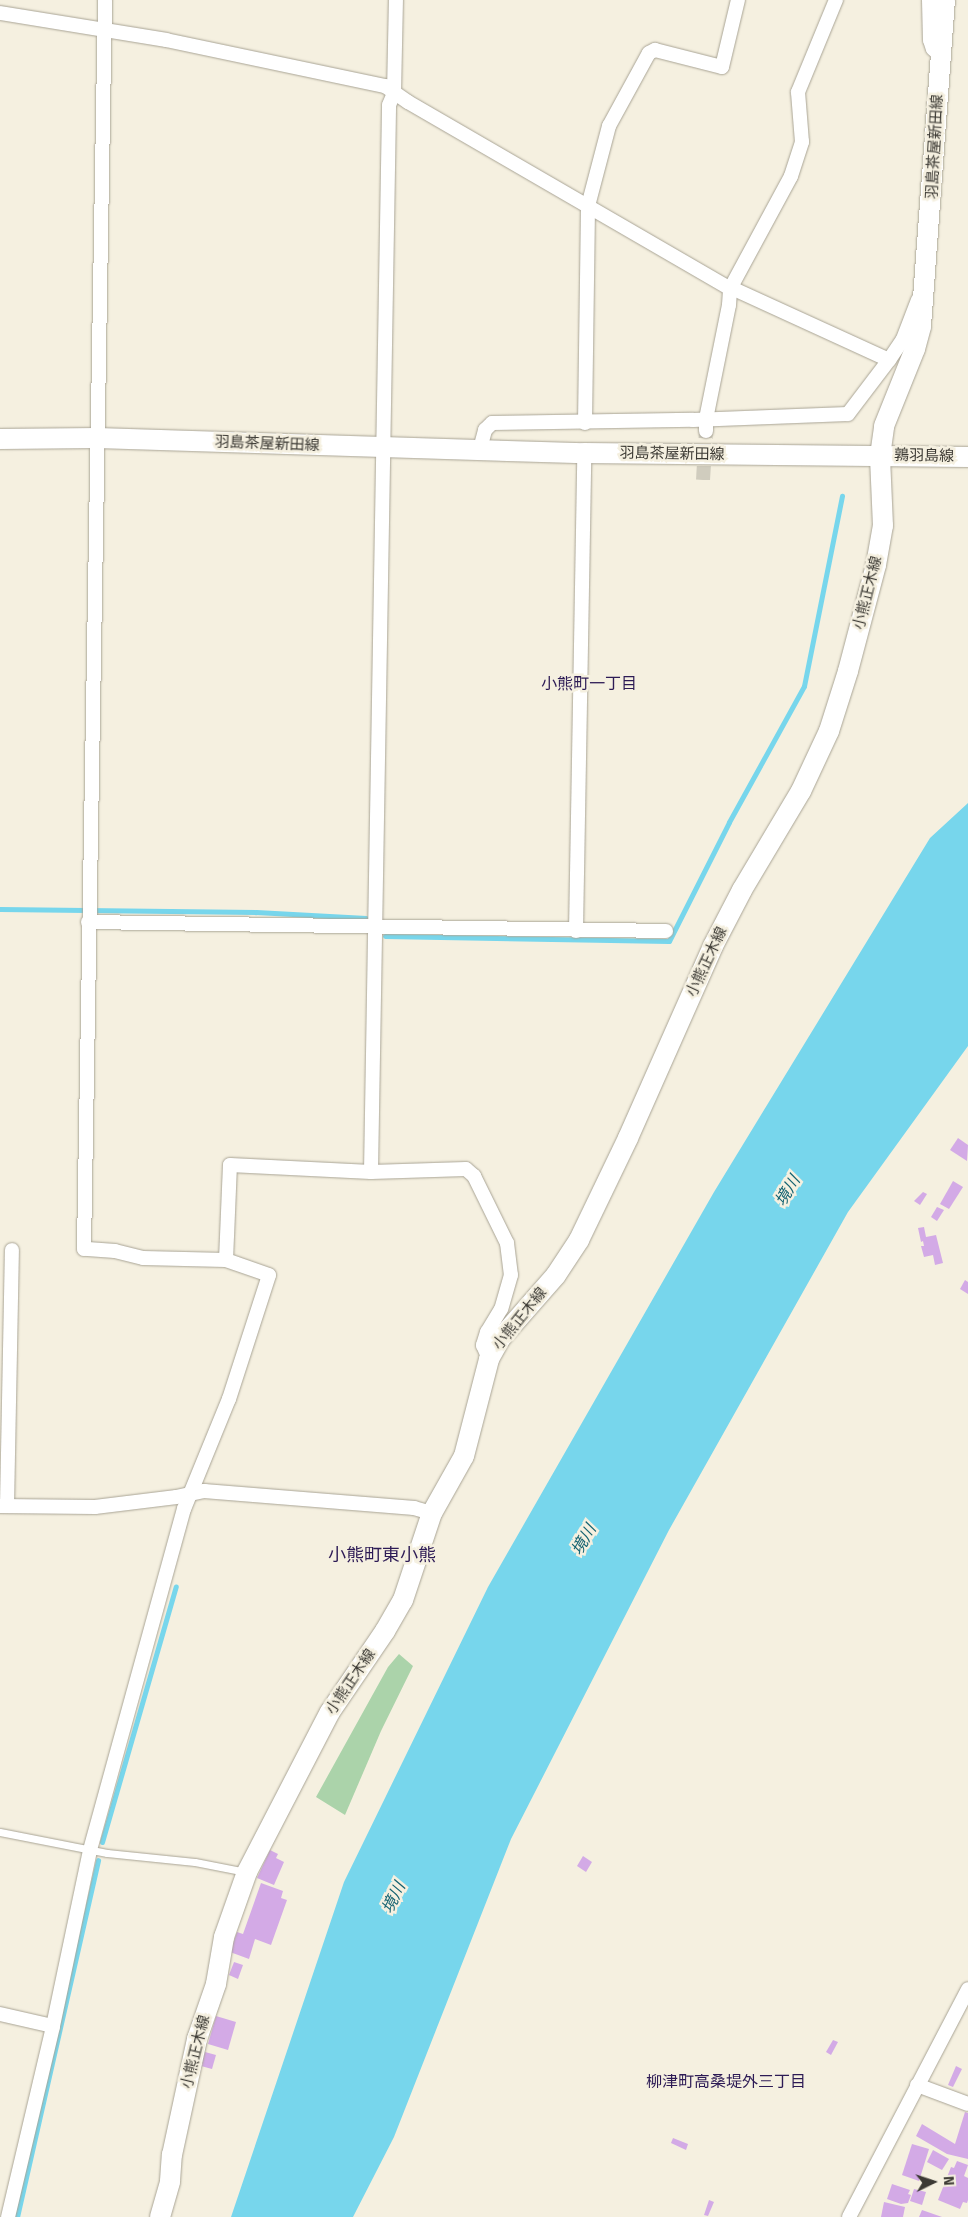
<!DOCTYPE html>
<meta charset="utf-8">
<style>
body{margin:0}
#map{position:relative;width:968px;height:2217px;overflow:hidden;background:#f5f0e0;font-family:"Fira Sans","Noto Sans JP",sans-serif}
div>[style]{position:absolute}
.green>*{inset:0;background:#abd3aa}
.water>*{inset:0;background:#77d6ec}
.stream>*{height:5px;margin:-2.5px;padding:0 2.5px;transform-origin:2.5px;border-radius:2.5px;background:#77d6ec}
.building>*{inset:0;background:#d3aae6}
.minor-tunnel>*{height:14px;margin-top:-7px;transform-origin:0;background:repeating-linear-gradient(90deg,#d0ccbe 0 14px,transparent 0 21px)}
.roads{filter:drop-shadow(0 0 1px #a9a495) drop-shadow(0 0 1px #a9a495)}
.service>*{height:7px;margin:-3.5px;padding:0 3.5px;transform-origin:3.5px;border-radius:3.5px;background:#fff}
.minor>*{height:14px;margin:-7px;padding:0 7px;transform-origin:7px;border-radius:7px;background:#fff}
.secondary>*{height:20px;margin:-10px;padding:0 10px;transform-origin:10px;border-radius:10px;background:#fff}
span{translate:-50% -50%;white-space:nowrap;text-align:center;line-height:1.15;-webkit-text-stroke:5px #f5f0e0;paint-order:stroke}
.street-label{font-size:15px;color:#3c3a34}
.neighbourhood-label{font-size:16px;color:#2d1b55}
.water-label{font-size:16px;color:#136271;font-style:italic}
.quarter-label{font-size:18px;color:#2d1b55}
.north{position:absolute;left:908px;top:2157px;width:50px;height:50px;-webkit-text-stroke:4px #f5f0e0;paint-order:stroke;rotate:86deg;font-size:14px;font-weight:700;line-height:20px;text-align:center;color:#3c3a34}
.north::after{content:'';display:block;margin:auto;width:18px;height:22px;background:#3c3a34;clip-path:polygon(50% 0,100% 100%,50% 72%,0 100%)}
</style>
<div id="map">
<div class="green">
<i style="clip-path:polygon(399px 1654px,413px 1666px,381px 1731px,345px 1815px,316px 1797px,388px 1667px)"></i>
</div>
<div class="water">
<i style="clip-path:polygon(968px 803px,968px 1046px,848px 1212px,669px 1530px,511px 1839px,394px 2137px,353px 2217px,231px 2217px,344px 1882px,488px 1587px,714px 1192px,930px 838px)"></i>
</div>
<div class="stream">
<i style="left:0;top:909px;width:256px;rotate:0.7deg"></i>
<i style="left:256px;top:912px;width:110px;rotate:3.1deg"></i>
<i style="left:385px;top:936px;width:284px;rotate:1deg"></i>
<i style="left:669px;top:941px;width:133px;rotate:-63.2deg"></i>
<i style="left:729px;top:822px;width:155px;rotate:-61.1deg"></i>
<i style="left:804px;top:686px;width:194px;rotate:-78.7deg"></i>
<i style="left:102px;top:1842px;width:266px;rotate:-73.9deg"></i>
<i style="left:17px;top:2217px;width:366px;rotate:-77.2deg"></i>
</div>
<div class="building">
<i style="clip-path:polygon(958px 1138px,968px 1145px,967px 1161px,950px 1150px)"></i>
<i style="clip-path:polygon(953px 1181px,963px 1187px,949px 1209px,940px 1204px)"></i>
<i style="clip-path:polygon(923px 1192px,927px 1194px,920px 1205px,914px 1201px)"></i>
<i style="clip-path:polygon(937px 1207px,944px 1210px,937px 1221px,931px 1217px)"></i>
<i style="clip-path:polygon(924px 1227px,926px 1237px,936px 1235px,943px 1263px,935px 1265px,933px 1255px,924px 1257px,921px 1246px,924px 1246px,923px 1241px,921px 1242px,918px 1228px)"></i>
<i style="clip-path:polygon(965px 1280px,968px 1282px,968px 1294px,960px 1289px)"></i>
<i style="clip-path:polygon(270px 1850px,278px 1854px,276px 1858px,284px 1862px,274px 1885px,257px 1878px)"></i>
<i style="clip-path:polygon(583px 1856px,592px 1862px,586px 1872px,577px 1866px)"></i>
<i style="clip-path:polygon(261px 1883px,283px 1891px,281px 1898px,287px 1900px,271px 1945px,255px 1939px,249px 1959px,230px 1952px,237px 1932px,243px 1934px)"></i>
<i style="clip-path:polygon(234px 1962px,243px 1965px,238px 1979px,229px 1975px)"></i>
<i style="clip-path:polygon(216px 2016px,236px 2022px,228px 2050px,208px 2044px)"></i>
<i style="clip-path:polygon(833px 2040px,838px 2042px,831px 2055px,826px 2052px)"></i>
<i style="clip-path:polygon(205px 2052px,216px 2055px,212px 2069px,201px 2066px)"></i>
<i style="clip-path:polygon(956px 2066px,962px 2069px,953px 2087px,948px 2085px)"></i>
<i style="clip-path:polygon(965px 2112px,968px 2113px,968px 2159px,947px 2154px,916px 2136px,922px 2124px,955px 2144px)"></i>
<i style="clip-path:polygon(673px 2138px,688px 2144px,686px 2150px,671px 2143px)"></i>
<i style="clip-path:polygon(912px 2144px,929px 2149px,919px 2181px,902px 2175px)"></i>
<i style="clip-path:polygon(933px 2150px,949px 2159px,942px 2170px,927px 2162px)"></i>
<i style="clip-path:polygon(957px 2161px,968px 2165px,964px 2176px,968px 2178px,968px 2200px,967px 2203px,963px 2202px,960px 2209px,938px 2200px,951px 2167px,954px 2168px)"></i>
<i style="clip-path:polygon(892px 2184px,910px 2190px,908px 2194px,911px 2195px,908px 2203px,901px 2204px,887px 2199px)"></i>
<i style="clip-path:polygon(914px 2189px,926px 2192px,922px 2205px,910px 2201px)"></i>
<i style="clip-path:polygon(709px 2200px,714px 2202px,708px 2216px,704px 2215px)"></i>
<i style="clip-path:polygon(884px 2202px,905px 2207px,903px 2217px,881px 2217px)"></i>
<i style="clip-path:polygon(922px 2210px,942px 2217px,919px 2217px)"></i>
</div>
<div class="minor-tunnel">
<i style="left:703px;top:480px;width:49px;rotate:-86.5deg"></i>
</div>
<div class="roads">
<div class="service">
<i style="left:0;top:1832px;width:109px;rotate:11.1deg"></i>
<i style="left:107px;top:1853px;width:88px;rotate:5.8deg"></i>
<i style="left:195px;top:1862px;width:52px;rotate:11.1deg"></i>
</div>
<div class="minor">
<i style="left:929px;top:0;width:40px;rotate:88.6deg"></i>
<i style="left:930px;top:40px;width:9px;rotate:72deg"></i>
<i style="left:933px;top:49px;width:9px;rotate:41deg"></i>
<i style="left:0;top:13px;width:168px;rotate:9.2deg"></i>
<i style="left:166px;top:40px;width:224px;rotate:11.9deg"></i>
<i style="left:385px;top:86px;width:28px;rotate:35deg"></i>
<i style="left:408px;top:102px;width:372px;rotate:30.1deg"></i>
<i style="left:730px;top:289px;width:6px;rotate:9deg"></i>
<i style="left:736px;top:290px;width:168px;rotate:24.6deg"></i>
<i style="left:889px;top:360px;width:25px;rotate:-56deg"></i>
<i style="left:903px;top:339px;width:42px;rotate:-69deg"></i>
<i style="left:585px;top:423px;width:217px;rotate:-89.2deg"></i>
<i style="left:588px;top:206px;width:83px;rotate:-75.3deg"></i>
<i style="left:609px;top:126px;width:83px;rotate:-61.3deg"></i>
<i style="left:649px;top:53px;width:7px;rotate:-27deg"></i>
<i style="left:655px;top:50px;width:69px;rotate:14.2deg"></i>
<i style="left:722px;top:67px;width:69px;rotate:-76.6deg"></i>
<i style="left:706px;top:431px;width:12px;rotate:-90deg"></i>
<i style="left:706px;top:419px;width:116px;rotate:-78.6deg"></i>
<i style="left:729px;top:305px;width:16px;rotate:-86deg"></i>
<i style="left:730px;top:289px;width:128px;rotate:-61.6deg"></i>
<i style="left:791px;top:176px;width:36px;rotate:-72deg"></i>
<i style="left:802px;top:142px;width:50px;rotate:-94.6deg"></i>
<i style="left:798px;top:92px;width:100px;rotate:-67.6deg"></i>
<i style="left:480px;top:449px;width:20px;rotate:-75deg"></i>
<i style="left:485px;top:430px;width:10px;rotate:-45deg"></i>
<i style="left:492px;top:423px;width:201px;rotate:-0.9deg"></i>
<i style="left:693px;top:420px;width:155px;rotate:-2.2deg"></i>
<i style="left:848px;top:414px;width:68px;rotate:-52.8deg"></i>
<i style="left:88px;top:922px;width:578px;rotate:0.89deg"></i>
<i style="left:576px;top:931px;width:478px;rotate:-89deg"></i>
<i style="left:371px;top:1172px;width:1067px;rotate:-89.03deg"></i>
<i style="left:389px;top:105px;width:13px;rotate:-67deg"></i>
<i style="left:394px;top:93px;width:93px;rotate:-88.8deg"></i>
<i style="left:226px;top:1260px;width:95px;rotate:-87.6deg"></i>
<i style="left:230px;top:1165px;width:141px;rotate:2.8deg"></i>
<i style="left:371px;top:1172px;width:95px;rotate:-1.8deg"></i>
<i style="left:466px;top:1169px;width:11px;rotate:41deg"></i>
<i style="left:474px;top:1176px;width:75px;rotate:63.8deg"></i>
<i style="left:507px;top:1243px;width:32px;rotate:83deg"></i>
<i style="left:511px;top:1275px;width:35px;rotate:106deg"></i>
<i style="left:501px;top:1309px;width:27px;rotate:121deg"></i>
<i style="left:487px;top:1332px;width:14px;rotate:107deg"></i>
<i style="left:483px;top:1345px;width:15px;rotate:67deg"></i>
<i style="left:0;top:1506px;width:95px;rotate:0.6deg"></i>
<i style="left:95px;top:1507px;width:82px;rotate:-7deg"></i>
<i style="left:176px;top:1497px;width:29px;rotate:-12deg"></i>
<i style="left:204px;top:1491px;width:211px;rotate:4.6deg"></i>
<i style="left:414px;top:1508px;width:19px;rotate:16deg"></i>
<i style="left:7px;top:1506px;width:256px;rotate:-88.9deg"></i>
<i style="left:0;top:2014px;width:54px;rotate:12.8deg"></i>
<i style="left:917px;top:2085px;width:54px;rotate:20.4deg"></i>
<i style="left:8px;top:2217px;width:196px;rotate:-76.7deg"></i>
<i style="left:53px;top:2026px;width:180px;rotate:-78.1deg"></i>
<i style="left:90px;top:1850px;width:354px;rotate:-74.6deg"></i>
<i style="left:184px;top:1509px;width:119px;rotate:-67.8deg"></i>
<i style="left:229px;top:1399px;width:130px;rotate:-72.1deg"></i>
<i style="left:269px;top:1275px;width:46px;rotate:-160.8deg"></i>
<i style="left:226px;top:1260px;width:83px;rotate:-178.6deg"></i>
<i style="left:143px;top:1258px;width:29px;rotate:-166deg"></i>
<i style="left:115px;top:1251px;width:31px;rotate:-176deg"></i>
<i style="left:84px;top:1249px;width:1249px;rotate:-89.04deg"></i>
<i style="left:849px;top:2217px;width:257px;rotate:-62.4deg"></i>
</div>
<div class="secondary">
<i style="left:0;top:439px;width:97px;rotate:-0.6deg"></i>
<i style="left:97px;top:438px;width:487px;rotate:1.8deg"></i>
<i style="left:584px;top:453px;width:384px;rotate:0.6deg"></i>
<i style="left:160px;top:2217px;width:37px;rotate:-74deg"></i>
<i style="left:170px;top:2181px;width:26px;rotate:-86deg"></i>
<i style="left:172px;top:2155px;width:119px;rotate:-77.8deg"></i>
<i style="left:197px;top:2039px;width:58px;rotate:-70.9deg"></i>
<i style="left:216px;top:1984px;width:48px;rotate:-80.3deg"></i>
<i style="left:224px;top:1937px;width:69px;rotate:-70.5deg"></i>
<i style="left:247px;top:1872px;width:180px;rotate:-62.6deg"></i>
<i style="left:330px;top:1712px;width:98px;rotate:-55.8deg"></i>
<i style="left:385px;top:1631px;width:36px;rotate:-60deg"></i>
<i style="left:403px;top:1600px;width:92px;rotate:-71.6deg"></i>
<i style="left:432px;top:1513px;width:65px;rotate:-60.7deg"></i>
<i style="left:464px;top:1456px;width:100px;rotate:-75.5deg"></i>
<i style="left:489px;top:1359px;width:23px;rotate:-61deg"></i>
<i style="left:500px;top:1339px;width:85px;rotate:-48.8deg"></i>
<i style="left:556px;top:1275px;width:42px;rotate:-56.7deg"></i>
<i style="left:579px;top:1240px;width:113px;rotate:-64.3deg"></i>
<i style="left:628px;top:1138px;width:210px;rotate:-66.1deg"></i>
<i style="left:713px;top:946px;width:63px;rotate:-62.6deg"></i>
<i style="left:742px;top:890px;width:115px;rotate:-59.2deg"></i>
<i style="left:801px;top:791px;width:66px;rotate:-65deg"></i>
<i style="left:829px;top:731px;width:63px;rotate:-72.4deg"></i>
<i style="left:848px;top:671px;width:110px;rotate:-75.2deg"></i>
<i style="left:876px;top:565px;width:40px;rotate:-80deg"></i>
<i style="left:883px;top:526px;width:70px;rotate:-92.5deg"></i>
<i style="left:880px;top:456px;width:30px;rotate:-82deg"></i>
<i style="left:884px;top:426px;width:83px;rotate:-68.1deg"></i>
<i style="left:915px;top:349px;width:24px;rotate:-75deg"></i>
<i style="left:921px;top:326px;width:327px;rotate:-85.8deg"></i>
</div>
</div>
<div class="street-label">
<span style="left:935px;top:147px;rotate:-87deg">羽島茶屋新田線</span>
<span style="left:267px;top:444px;rotate:2deg">羽島茶屋新田線</span>
<span style="left:672px;top:454px;rotate:1deg">羽島茶屋新田線</span>
<span style="left:924px;top:456px;rotate:1deg">鶉羽島線</span>
<span style="left:868px;top:593px;rotate:-76deg">小熊正木線</span>
<span style="left:707px;top:962px;rotate:-65deg">小熊正木線</span>
<span style="left:520px;top:1319px;rotate:-51deg">小熊正木線</span>
<span style="left:351px;top:1682px;rotate:-56deg">小熊正木線</span>
<span style="left:196px;top:2052px;rotate:-76deg">小熊正木線</span>
</div>
<div class="neighbourhood-label">
<span style="left:589px;top:684px">小熊町一丁目</span>
<span style="left:726px;top:2082px">柳津町高桑堤外三丁目</span>
</div>
<div class="water-label">
<span style="left:788px;top:1191px;rotate:-59deg">境川</span>
<span style="left:584px;top:1540px;rotate:-60deg">境川</span>
<span style="left:394px;top:1898px;rotate:-64deg">境川</span>
</div>
<div class="quarter-label">
<span style="left:382px;top:1555px">小熊町東小熊</span>
</div>
<div class="north">N</div>
</div>
